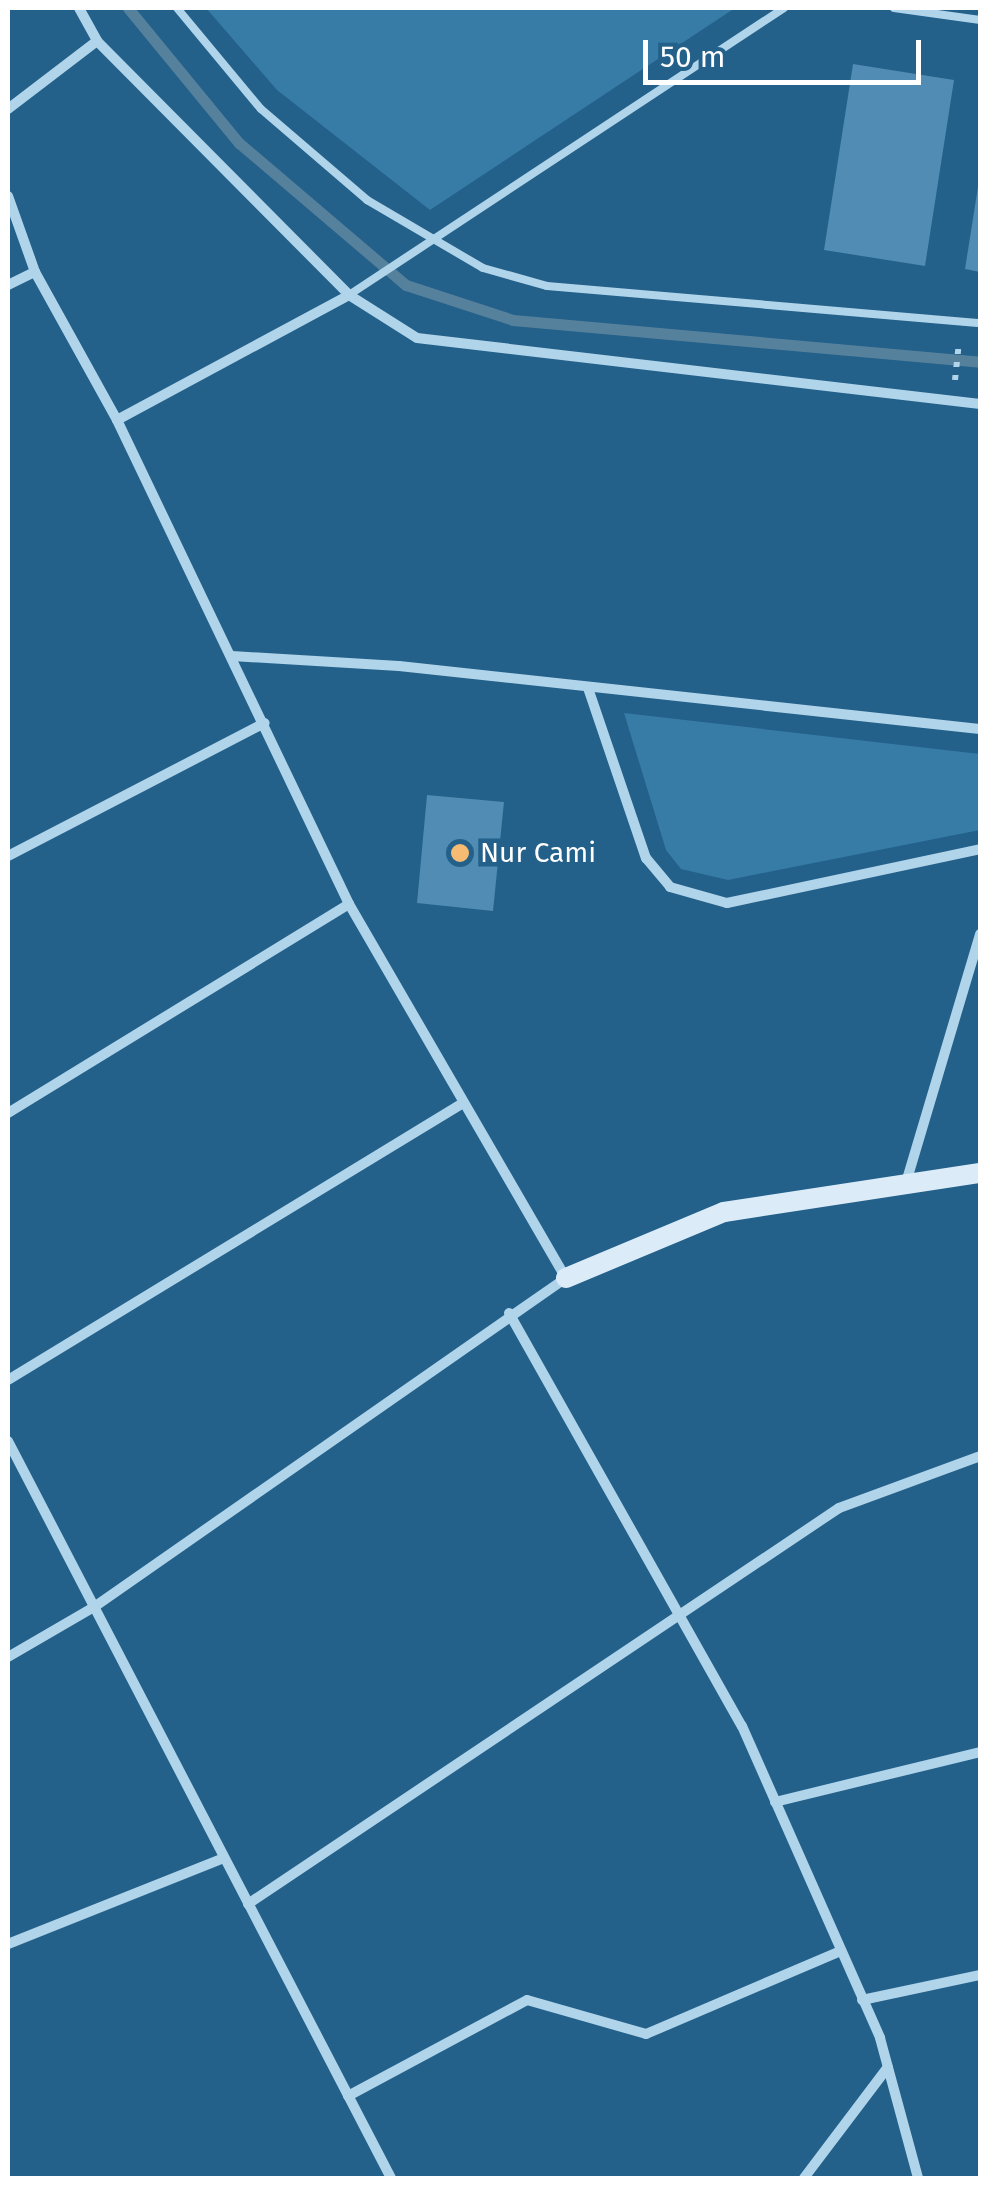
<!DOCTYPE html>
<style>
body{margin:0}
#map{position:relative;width:988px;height:2186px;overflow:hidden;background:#23608a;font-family:"Fira Sans",sans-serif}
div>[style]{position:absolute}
.green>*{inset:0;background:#377ba7}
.stream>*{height:11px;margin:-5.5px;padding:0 5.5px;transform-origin:5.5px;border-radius:5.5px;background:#56819c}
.building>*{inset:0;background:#508cb3}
.path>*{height:6px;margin-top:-3px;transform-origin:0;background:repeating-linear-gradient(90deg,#b0d4ea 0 5px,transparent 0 13px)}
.lane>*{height:8px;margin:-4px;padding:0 4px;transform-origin:4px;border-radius:4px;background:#b0d4ea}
.street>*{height:10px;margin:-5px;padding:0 5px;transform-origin:5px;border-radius:5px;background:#b0d4ea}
.secondary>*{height:20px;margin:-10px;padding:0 10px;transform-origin:10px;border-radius:10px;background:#dbecf8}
.dots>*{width:28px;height:28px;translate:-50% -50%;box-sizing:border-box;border:5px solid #23608a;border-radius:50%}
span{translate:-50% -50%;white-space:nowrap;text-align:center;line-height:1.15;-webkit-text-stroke:9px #23608a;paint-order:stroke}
.poi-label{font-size:28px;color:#fff}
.left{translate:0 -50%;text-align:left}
.frame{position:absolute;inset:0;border:10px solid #fff;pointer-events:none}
.scale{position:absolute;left:643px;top:40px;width:278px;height:45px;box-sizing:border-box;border:5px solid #fff;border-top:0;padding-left:12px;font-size:30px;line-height:35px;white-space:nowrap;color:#fff;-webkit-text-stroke:8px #23608a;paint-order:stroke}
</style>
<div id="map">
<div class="green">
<i style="clip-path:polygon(206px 8px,735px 8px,430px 210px,277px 90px)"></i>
<i style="clip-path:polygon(624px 713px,980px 754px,980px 830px,728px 880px,681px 869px,666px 850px)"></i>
</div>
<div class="stream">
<i style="left:128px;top:8px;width:175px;rotate:50.6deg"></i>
<i style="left:239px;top:143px;width:219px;rotate:40.4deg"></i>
<i style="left:406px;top:285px;width:113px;rotate:18.1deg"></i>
<i style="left:513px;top:320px;width:469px;rotate:5.1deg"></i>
</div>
<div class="building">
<i style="clip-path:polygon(853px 64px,954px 80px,925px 266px,824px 250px)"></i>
<i style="clip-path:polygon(978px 187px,980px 187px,980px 272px,965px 269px)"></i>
<i style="clip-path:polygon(427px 795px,504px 802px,493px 911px,417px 903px)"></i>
</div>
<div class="path">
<i style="left:955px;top:380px;width:38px;rotate:-84deg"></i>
</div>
<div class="lane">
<i style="left:177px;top:8px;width:131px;rotate:50.3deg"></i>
<i style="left:261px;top:109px;width:140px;rotate:40.6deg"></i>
<i style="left:367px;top:200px;width:134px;rotate:30.4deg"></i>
<i style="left:483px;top:268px;width:66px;rotate:15.7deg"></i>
<i style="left:547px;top:286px;width:435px;rotate:4.9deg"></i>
<i style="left:894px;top:8px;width:87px;rotate:7.9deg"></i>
<i style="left:349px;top:295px;width:521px;rotate:-33.42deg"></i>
</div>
<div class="street">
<i style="left:79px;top:8px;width:38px;rotate:61deg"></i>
<i style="left:97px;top:41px;width:358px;rotate:45.2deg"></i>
<i style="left:8px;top:109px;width:112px;rotate:-37.4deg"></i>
<i style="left:8px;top:196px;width:81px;rotate:70.4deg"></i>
<i style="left:35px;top:272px;width:169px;rotate:61deg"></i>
<i style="left:117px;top:420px;width:537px;rotate:64.39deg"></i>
<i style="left:349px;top:904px;width:432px;rotate:59.9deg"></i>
<i style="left:566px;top:1278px;width:575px;rotate:145.12deg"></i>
<i style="left:94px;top:1607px;width:99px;rotate:149.8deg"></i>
<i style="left:8px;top:285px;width:30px;rotate:-26deg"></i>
<i style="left:117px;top:420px;width:264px;rotate:-28.3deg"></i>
<i style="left:349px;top:295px;width:80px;rotate:32.3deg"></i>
<i style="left:417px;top:338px;width:567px;rotate:6.69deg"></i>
<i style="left:232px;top:656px;width:167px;rotate:3.4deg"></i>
<i style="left:399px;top:666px;width:584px;rotate:6.19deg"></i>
<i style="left:588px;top:688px;width:180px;rotate:71.2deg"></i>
<i style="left:646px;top:858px;width:38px;rotate:50deg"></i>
<i style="left:670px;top:887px;width:59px;rotate:15.7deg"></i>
<i style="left:727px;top:903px;width:259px;rotate:-12deg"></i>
<i style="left:8px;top:856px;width:289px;rotate:-27.4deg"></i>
<i style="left:8px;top:1113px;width:400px;rotate:-31.5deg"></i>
<i style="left:905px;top:1186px;width:263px;rotate:-73.4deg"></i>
<i style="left:509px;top:1313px;width:474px;rotate:60.6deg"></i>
<i style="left:742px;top:1726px;width:341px;rotate:66.1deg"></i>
<i style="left:880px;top:2038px;width:145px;rotate:74.8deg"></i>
<i style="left:8px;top:1380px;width:533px;rotate:-31.33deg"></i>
<i style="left:8px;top:1441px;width:831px;rotate:62.54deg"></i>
<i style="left:775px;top:1802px;width:211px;rotate:-13.7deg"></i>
<i style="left:248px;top:1904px;width:711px;rotate:-33.82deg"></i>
<i style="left:839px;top:1508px;width:150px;rotate:-20.2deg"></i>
<i style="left:8px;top:1944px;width:232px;rotate:-21.7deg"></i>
<i style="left:862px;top:2000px;width:121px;rotate:-12deg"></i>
<i style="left:348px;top:2096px;width:203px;rotate:-28.2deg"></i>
<i style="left:527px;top:2000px;width:124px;rotate:15.9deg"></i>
<i style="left:646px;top:2034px;width:212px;rotate:-23.1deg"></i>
<i style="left:804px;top:2178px;width:139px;rotate:-52.9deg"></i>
</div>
<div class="secondary">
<i style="left:566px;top:1278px;width:171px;rotate:-22.7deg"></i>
<i style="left:724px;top:1212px;width:259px;rotate:-8.7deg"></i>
</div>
<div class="dots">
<i style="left:460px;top:853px;background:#f5bb73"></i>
</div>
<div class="poi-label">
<span class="left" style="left:480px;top:853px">Nur Cami</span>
</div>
<div class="frame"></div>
<div class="scale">50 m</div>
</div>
